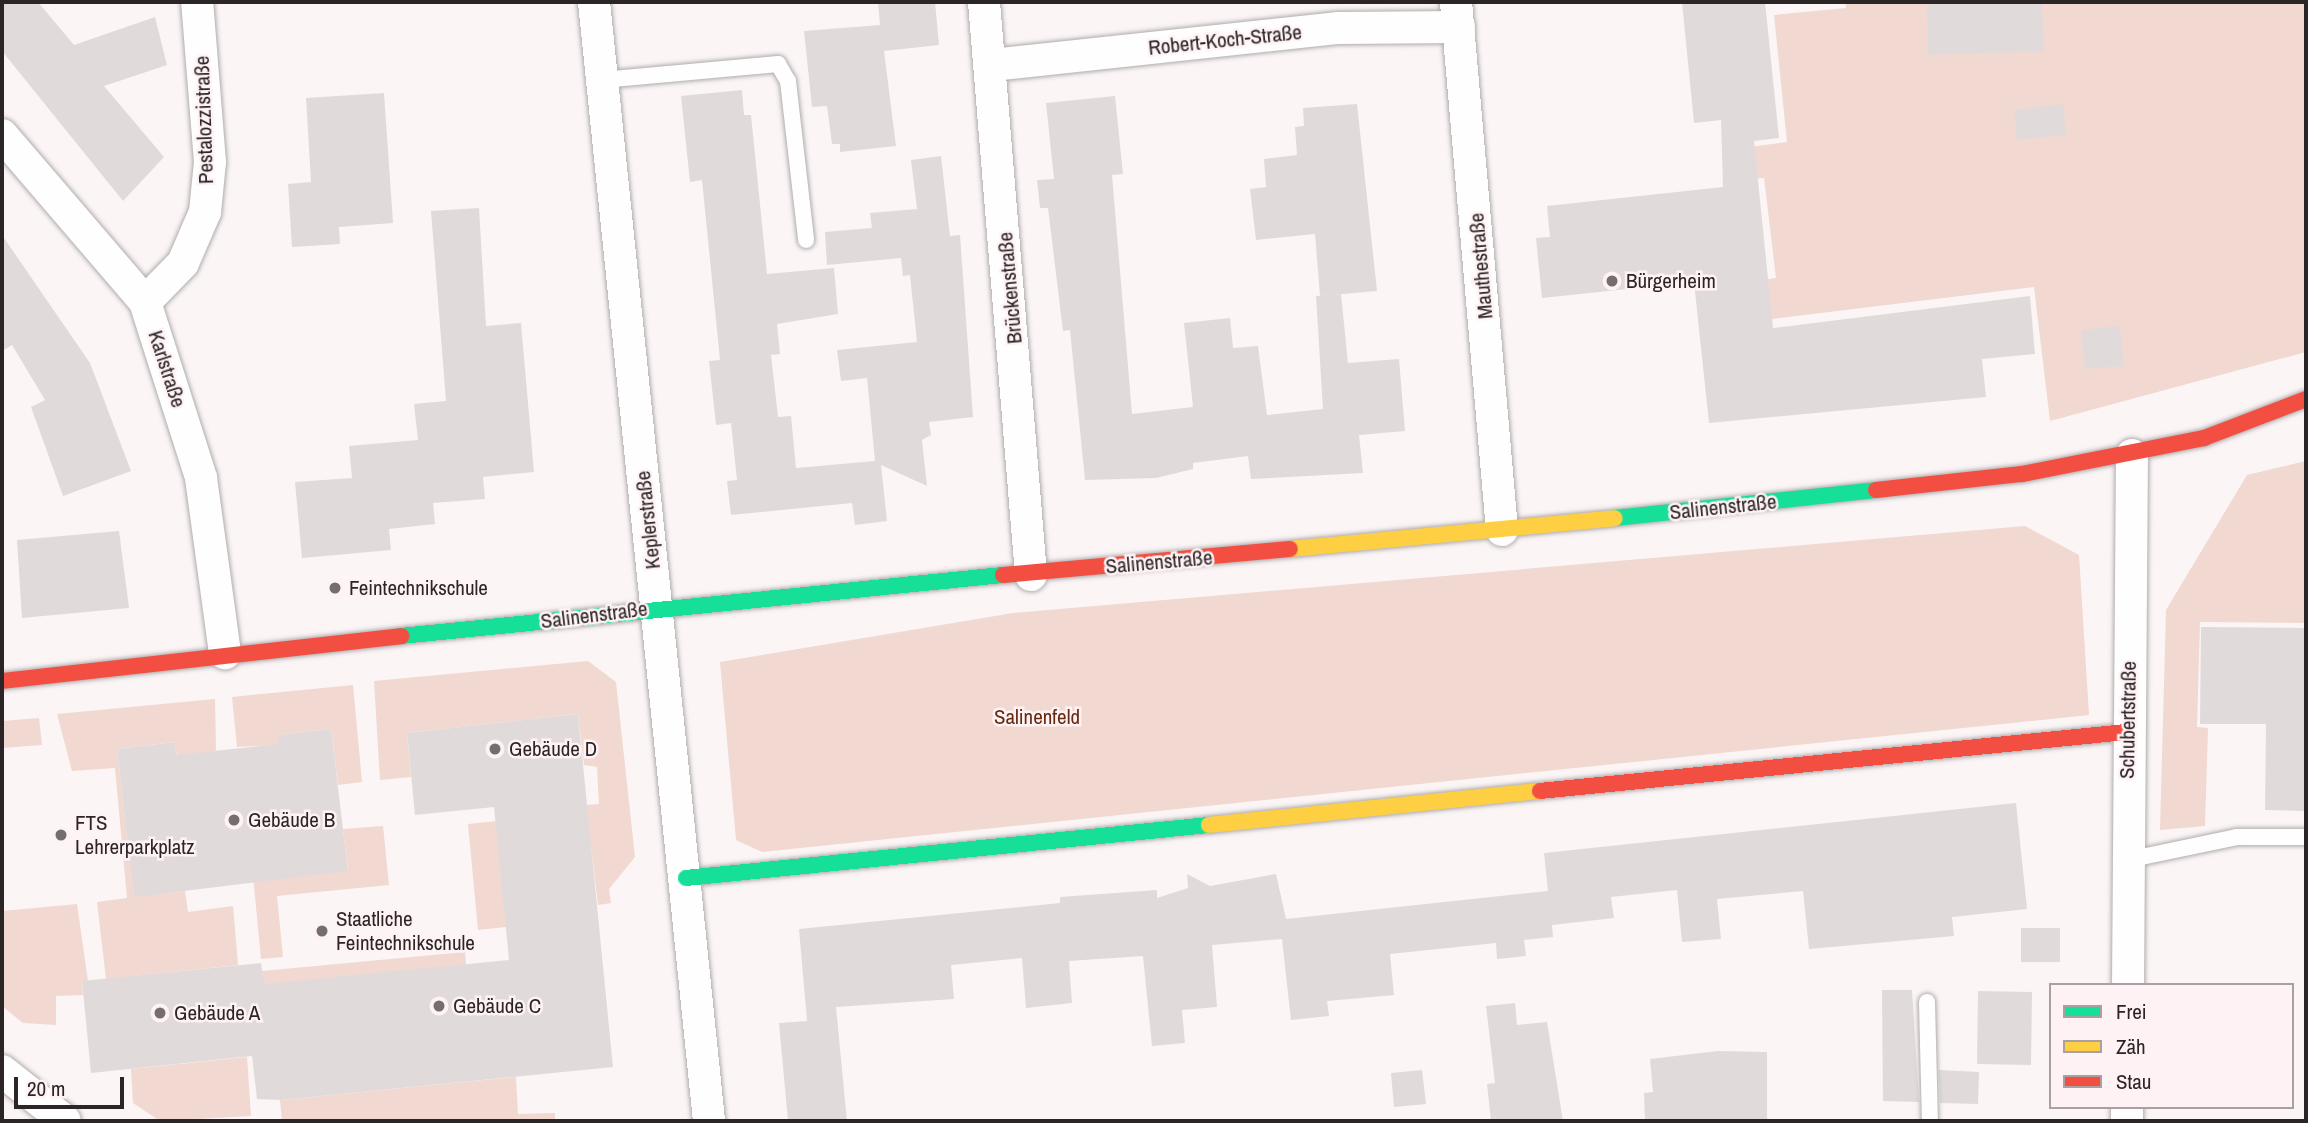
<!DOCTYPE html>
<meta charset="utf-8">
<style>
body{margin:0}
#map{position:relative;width:2308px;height:1123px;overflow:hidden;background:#fbf5f6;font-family:"Archivo Narrow",sans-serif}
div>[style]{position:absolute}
.green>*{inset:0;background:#f1d8d0}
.building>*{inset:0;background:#e0dbda}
.roads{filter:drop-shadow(0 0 2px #b1acad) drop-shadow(0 0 2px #b1acad)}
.lane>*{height:16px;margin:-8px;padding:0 8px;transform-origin:8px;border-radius:8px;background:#fefefe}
.street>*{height:32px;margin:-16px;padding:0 16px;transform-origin:16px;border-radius:16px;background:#fefefe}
.fast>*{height:16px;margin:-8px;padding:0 8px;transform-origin:8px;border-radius:8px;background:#16e098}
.slow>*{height:16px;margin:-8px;padding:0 8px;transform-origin:8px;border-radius:8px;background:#ffcf43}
.jam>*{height:16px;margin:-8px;padding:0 8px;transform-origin:8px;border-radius:8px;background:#f24e42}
.dots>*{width:19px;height:19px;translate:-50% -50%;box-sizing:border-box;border:4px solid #fef2f4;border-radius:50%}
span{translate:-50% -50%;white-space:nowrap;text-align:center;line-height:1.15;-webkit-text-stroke:5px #fef2f4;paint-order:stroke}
.street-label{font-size:21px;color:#2b2526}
.poi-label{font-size:21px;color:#2b2526}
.left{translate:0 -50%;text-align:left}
.park-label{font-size:21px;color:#652b12}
.frame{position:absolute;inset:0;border:4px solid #2b2526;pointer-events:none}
.legend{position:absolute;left:2049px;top:983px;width:245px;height:126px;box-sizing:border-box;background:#fef2f4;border:2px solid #aaa0a2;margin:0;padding:9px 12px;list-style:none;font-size:21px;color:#2b2526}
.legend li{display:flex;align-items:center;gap:14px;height:35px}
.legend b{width:35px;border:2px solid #aaa0a2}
.scale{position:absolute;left:14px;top:1077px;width:110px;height:32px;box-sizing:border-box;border:4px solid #2b2526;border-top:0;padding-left:9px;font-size:21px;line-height:24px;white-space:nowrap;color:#2b2526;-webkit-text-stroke:5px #fef2f4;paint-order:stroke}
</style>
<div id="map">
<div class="green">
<i style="clip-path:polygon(1845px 2px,2306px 2px,2306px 352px,2050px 421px,2034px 287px,1747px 322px,1742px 283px,1776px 278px,1764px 178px,1752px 179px,1749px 147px,1787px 142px,1774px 15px,1846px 8px)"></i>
<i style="clip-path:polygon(2306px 461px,2306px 623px,2200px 622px,2197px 727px,2208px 728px,2205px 826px,2160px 830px,2166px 610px,2247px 475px)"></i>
<i style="clip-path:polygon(2025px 526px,2079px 555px,2089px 715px,762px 852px,736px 840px,720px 662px,1013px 613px)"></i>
<i style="clip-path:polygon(588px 661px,616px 682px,635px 857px,609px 889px,611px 903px,598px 905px,591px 846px,500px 856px,506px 927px,478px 930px,468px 824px,584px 812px,585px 805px,599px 804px,597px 767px,584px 765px,578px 714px,407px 733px,411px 777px,380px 780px,374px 681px)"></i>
<i style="clip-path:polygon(353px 685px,362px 782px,338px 785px,331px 729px,279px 735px,280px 745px,237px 747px,232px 697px)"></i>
<i style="clip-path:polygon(215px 699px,216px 750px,210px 753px,177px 757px,174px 742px,117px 749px,134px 896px,185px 891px,188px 912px,233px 906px,238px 965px,106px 979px,97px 902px,127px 898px,115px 768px,72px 771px,57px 714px)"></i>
<i style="clip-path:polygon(39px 718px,42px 745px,2px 748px,2px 721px)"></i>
<i style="clip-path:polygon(383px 826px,389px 885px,277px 896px,283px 957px,261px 959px,253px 876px,348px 870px,343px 829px)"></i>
<i style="clip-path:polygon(77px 904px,88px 981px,82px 981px,83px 995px,56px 996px,56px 1025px,23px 1023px,2px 1006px,2px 911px)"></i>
<i style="clip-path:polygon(465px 952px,466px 965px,263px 985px,262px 971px)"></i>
<i style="clip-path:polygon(247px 1057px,251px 1116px,160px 1121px,133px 1103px,131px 1069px)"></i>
<i style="clip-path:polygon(516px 1077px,518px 1114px,555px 1113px,555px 1121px,282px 1121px,280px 1100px)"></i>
</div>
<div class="building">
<i style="clip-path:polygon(2px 2px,38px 2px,74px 45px,155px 17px,167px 65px,104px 86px,164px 157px,123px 201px,2px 51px)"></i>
<i style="clip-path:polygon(878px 2px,935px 2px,939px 45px,884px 51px,896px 146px,840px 152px,840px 144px,832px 144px,827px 106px,812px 107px,804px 31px,880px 25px)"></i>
<i style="clip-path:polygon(1682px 2px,1765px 2px,1779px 138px,1754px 141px,1773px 328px,2030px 296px,2035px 354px,1982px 359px,1986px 397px,1709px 423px,1694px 282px,1542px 298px,1536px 238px,1550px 237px,1547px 206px,1723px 187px,1721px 120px,1694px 123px)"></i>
<i style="clip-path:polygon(1927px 2px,2042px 2px,2044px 51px,1928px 55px)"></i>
<i style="clip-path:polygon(742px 90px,744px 115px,751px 115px,767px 274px,834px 268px,838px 314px,777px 324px,780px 354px,771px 355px,778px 417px,791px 416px,796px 468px,875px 461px,867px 378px,841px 381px,837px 350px,917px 342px,910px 275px,903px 276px,901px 258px,827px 265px,825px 232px,872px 228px,870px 213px,917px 209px,911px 160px,941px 156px,950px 236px,960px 235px,973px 417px,929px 422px,931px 435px,922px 440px,927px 486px,881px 465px,887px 521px,855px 525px,852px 503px,731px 515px,727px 481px,737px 480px,731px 423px,716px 425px,709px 361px,720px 360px,702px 180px,690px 182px,681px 96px)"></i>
<i style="clip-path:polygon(384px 93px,393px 223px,339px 227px,340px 244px,292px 247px,288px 184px,311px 182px,306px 98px)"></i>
<i style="clip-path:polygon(1115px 96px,1123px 174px,1112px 175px,1132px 414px,1193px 407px,1184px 323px,1230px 318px,1233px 348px,1258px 346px,1267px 415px,1323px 409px,1316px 296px,1341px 294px,1348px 363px,1399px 359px,1405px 431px,1359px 435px,1363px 473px,1251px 479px,1248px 456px,1193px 463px,1193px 469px,1156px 478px,1085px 480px,1070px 330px,1063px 331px,1048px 208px,1040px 208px,1037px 180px,1054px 179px,1046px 103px)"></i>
<i style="clip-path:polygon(1357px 104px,1377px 291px,1320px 296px,1315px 234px,1256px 240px,1250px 189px,1266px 187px,1264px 159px,1297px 155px,1295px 127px,1304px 126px,1303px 108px)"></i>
<i style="clip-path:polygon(2063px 104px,2066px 135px,2017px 140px,2014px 110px)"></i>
<i style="clip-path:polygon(479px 208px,486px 326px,521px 323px,534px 472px,483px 477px,485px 499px,433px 503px,435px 524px,389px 529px,391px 550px,302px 558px,295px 482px,352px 478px,349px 446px,418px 440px,414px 404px,446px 401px,431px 211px)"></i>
<i style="clip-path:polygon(2px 235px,90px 363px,131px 471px,63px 496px,31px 407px,45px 400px,12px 345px,2px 351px)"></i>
<i style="clip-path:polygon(2120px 326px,2124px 366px,2085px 369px,2081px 330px)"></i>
<i style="clip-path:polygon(119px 531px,129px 608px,22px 618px,17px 540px)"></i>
<i style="clip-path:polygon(2201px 627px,2306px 628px,2306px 811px,2265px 810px,2266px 724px,2200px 724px)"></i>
<i style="clip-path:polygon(578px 714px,613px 1067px,280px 1100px,257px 1099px,252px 1056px,91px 1073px,82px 981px,261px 963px,264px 984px,509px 960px,494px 807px,415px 815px,407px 733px)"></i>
<i style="clip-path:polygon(331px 729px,348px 871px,134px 897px,117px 749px,175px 742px,176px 755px,279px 744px,278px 735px)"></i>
<i style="clip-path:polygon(2016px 803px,2027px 909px,1952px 917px,1954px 936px,1809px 949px,1803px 891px,1717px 899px,1721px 939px,1682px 942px,1677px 890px,1611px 897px,1614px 918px,1552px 925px,1553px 937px,1524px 940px,1526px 956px,1497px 959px,1496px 943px,1390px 954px,1394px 995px,1327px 1001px,1329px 1016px,1291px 1020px,1282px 939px,1212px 945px,1217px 1007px,1182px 1010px,1185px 1043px,1152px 1046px,1143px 956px,1069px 961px,1072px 1003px,1026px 1008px,1022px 958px,951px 965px,954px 999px,836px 1007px,847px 1121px,788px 1121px,779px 1023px,807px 1021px,799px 929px,1060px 903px,1060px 897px,1157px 890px,1157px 898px,1188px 888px,1187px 874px,1210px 886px,1276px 874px,1286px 919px,1548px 891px,1544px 853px)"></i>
<i style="clip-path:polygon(2021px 928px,2060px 928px,2060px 962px,2021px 962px)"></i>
<i style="clip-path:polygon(1882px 990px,1912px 990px,1919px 1102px,1883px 1101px)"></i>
<i style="clip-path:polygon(1978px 991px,2032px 992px,2031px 1065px,1977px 1064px)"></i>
<i style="clip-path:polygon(1515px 1003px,1517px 1025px,1547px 1022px,1563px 1121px,1491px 1121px,1487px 1084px,1495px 1083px,1486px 1006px)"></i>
<i style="clip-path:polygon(1718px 1051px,1767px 1052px,1767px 1121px,1645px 1121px,1644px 1093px,1653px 1092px,1650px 1059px)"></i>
<i style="clip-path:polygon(1422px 1070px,1426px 1104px,1394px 1107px,1391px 1073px)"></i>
<i style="clip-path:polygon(1939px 1070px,1979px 1072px,1978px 1104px,1940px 1103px)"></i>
</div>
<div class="roads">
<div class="lane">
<i style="left:602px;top:80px;width:177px;rotate:-5.2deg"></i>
<i style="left:778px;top:64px;width:20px;rotate:60deg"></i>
<i style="left:788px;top:81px;width:160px;rotate:83.5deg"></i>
<i style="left:2127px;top:860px;width:112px;rotate:-11.8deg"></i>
<i style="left:2237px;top:837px;width:69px"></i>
<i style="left:1927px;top:1002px;width:119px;rotate:88.6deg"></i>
</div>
<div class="street">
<i style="left:594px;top:2px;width:1125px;rotate:84.13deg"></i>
<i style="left:984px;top:2px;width:575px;rotate:85.31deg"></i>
<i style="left:1456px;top:2px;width:530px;rotate:85.02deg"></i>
<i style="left:992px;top:65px;width:349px;rotate:-6.1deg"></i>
<i style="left:1339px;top:28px;width:120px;rotate:-0.5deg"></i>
<i style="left:2px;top:135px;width:220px;rotate:49.4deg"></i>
<i style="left:145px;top:302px;width:185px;rotate:72.3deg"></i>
<i style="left:201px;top:478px;width:177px;rotate:82.2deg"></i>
<i style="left:145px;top:302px;width:54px;rotate:-45.7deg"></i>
<i style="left:183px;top:263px;width:56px;rotate:-66.7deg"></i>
<i style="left:205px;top:212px;width:50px;rotate:-84.3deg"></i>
<i style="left:210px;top:162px;width:161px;rotate:-94.6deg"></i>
<i style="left:2128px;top:985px;width:530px;rotate:-89.57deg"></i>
<i style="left:2px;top:1071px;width:80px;rotate:38.4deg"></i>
<i style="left:2127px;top:1121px;width:14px;rotate:-90deg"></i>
</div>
<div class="fast">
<i style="left:1615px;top:518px;width:262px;rotate:-6.1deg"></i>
<i style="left:401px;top:636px;width:605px;rotate:-5.79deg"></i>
<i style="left:686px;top:878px;width:526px;rotate:-5.79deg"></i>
</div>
<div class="slow">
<i style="left:1290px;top:549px;width:326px;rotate:-5.4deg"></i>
<i style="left:1209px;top:825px;width:333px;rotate:-5.9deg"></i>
</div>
<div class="jam">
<i style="left:1876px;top:490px;width:147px;rotate:-6.3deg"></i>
<i style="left:2022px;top:474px;width:186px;rotate:-11.2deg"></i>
<i style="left:2204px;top:438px;width:109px;rotate:-20.9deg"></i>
<i style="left:1003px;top:575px;width:288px;rotate:-5.2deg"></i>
<i style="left:2px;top:681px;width:402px;rotate:-6.4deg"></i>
<i style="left:1540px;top:791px;width:589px;rotate:-5.75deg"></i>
</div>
</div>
<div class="dots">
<i style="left:1612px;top:281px;background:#746e6f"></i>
<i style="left:335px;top:588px;background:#746e6f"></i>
<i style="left:495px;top:749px;background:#746e6f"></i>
<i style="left:234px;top:820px;background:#746e6f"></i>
<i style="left:61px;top:835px;background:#746e6f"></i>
<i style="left:322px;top:931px;background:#746e6f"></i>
<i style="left:439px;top:1006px;background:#746e6f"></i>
<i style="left:160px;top:1013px;background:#746e6f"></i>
</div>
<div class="street-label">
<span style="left:1225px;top:40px;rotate:-6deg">Robert-Koch-Straße</span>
<span style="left:204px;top:120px;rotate:-92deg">Pestalozzistraße</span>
<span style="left:1481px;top:266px;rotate:-95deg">Mauthestraße</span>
<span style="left:1010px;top:288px;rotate:-95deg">Brückenstraße</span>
<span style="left:167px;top:369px;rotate:72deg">Karlstraße</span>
<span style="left:1723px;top:507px;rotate:-6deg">Salinenstraße</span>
<span style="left:648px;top:520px;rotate:-96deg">Keplerstraße</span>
<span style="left:1159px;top:562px;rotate:-5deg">Salinenstraße</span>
<span style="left:594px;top:615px;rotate:-7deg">Salinenstraße</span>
<span style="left:2128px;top:720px;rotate:-89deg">Schubertstraße</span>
</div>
<div class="poi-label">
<span class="left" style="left:1626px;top:281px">Bürgerheim</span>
<span class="left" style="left:349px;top:588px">Feintechnikschule</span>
<span class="left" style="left:509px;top:749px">Gebäude D</span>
<span class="left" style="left:248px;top:820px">Gebäude B</span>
<span class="left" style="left:75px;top:835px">FTS<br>Lehrerparkplatz</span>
<span class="left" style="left:336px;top:931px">Staatliche<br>Feintechnikschule</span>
<span class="left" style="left:453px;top:1006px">Gebäude C</span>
<span class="left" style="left:174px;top:1013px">Gebäude A</span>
</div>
<div class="park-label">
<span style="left:1037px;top:717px">Salinenfeld</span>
</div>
<div class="frame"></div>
<ul class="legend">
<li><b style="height:9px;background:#16e098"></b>Frei</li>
<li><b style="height:9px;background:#ffcf43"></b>Zäh</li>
<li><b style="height:9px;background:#f24e42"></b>Stau</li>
</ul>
<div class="scale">20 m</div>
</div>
